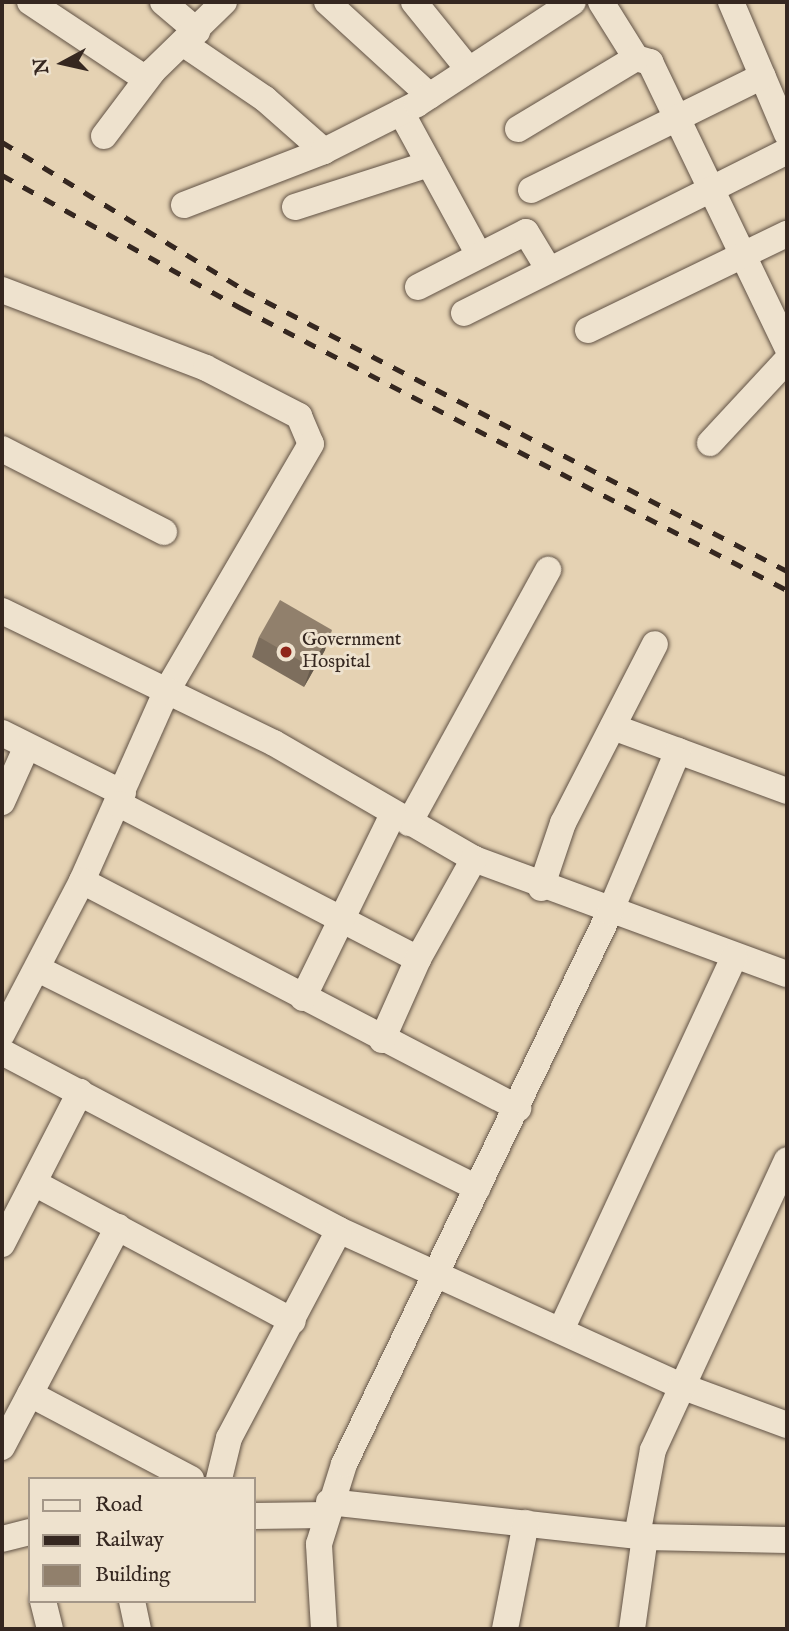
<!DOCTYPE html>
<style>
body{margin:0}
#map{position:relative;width:789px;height:1631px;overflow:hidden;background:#e5d2b3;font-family:"IM FELL English",serif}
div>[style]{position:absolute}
.roads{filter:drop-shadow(0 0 2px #615245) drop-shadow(0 0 2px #615245)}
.minor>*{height:26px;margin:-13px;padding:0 13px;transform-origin:13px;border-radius:13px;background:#eee2ce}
.rail>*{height:5px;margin-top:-2.5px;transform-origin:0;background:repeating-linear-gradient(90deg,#352720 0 12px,transparent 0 24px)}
.wall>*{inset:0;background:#7d6e5d}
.shaded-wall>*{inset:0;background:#665a4c}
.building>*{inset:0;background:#91806c}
.dots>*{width:19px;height:19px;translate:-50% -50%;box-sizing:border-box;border:4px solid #eee2ce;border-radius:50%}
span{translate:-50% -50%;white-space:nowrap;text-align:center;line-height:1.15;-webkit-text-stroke:6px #eee2ce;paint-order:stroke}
.poi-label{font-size:19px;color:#352720}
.left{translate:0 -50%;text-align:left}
.frame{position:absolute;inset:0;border:4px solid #352720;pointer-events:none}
.legend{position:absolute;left:28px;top:1477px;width:228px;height:126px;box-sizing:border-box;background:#eee2ce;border:2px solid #a49788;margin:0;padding:9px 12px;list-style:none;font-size:21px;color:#352720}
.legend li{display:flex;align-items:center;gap:14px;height:35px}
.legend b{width:35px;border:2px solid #a49788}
.north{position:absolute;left:28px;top:28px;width:70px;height:70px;-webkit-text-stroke:5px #eee2ce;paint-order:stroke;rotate:262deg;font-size:19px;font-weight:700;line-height:28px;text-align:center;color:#352720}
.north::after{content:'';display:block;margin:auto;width:24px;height:32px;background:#352720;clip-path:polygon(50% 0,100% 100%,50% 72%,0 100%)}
</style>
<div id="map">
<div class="roads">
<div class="minor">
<i style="left:30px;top:2px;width:139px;rotate:33.6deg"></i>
<i style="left:163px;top:2px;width:45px;rotate:40.5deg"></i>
<i style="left:327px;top:2px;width:139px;rotate:42.4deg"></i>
<i style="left:414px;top:2px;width:87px;rotate:51deg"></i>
<i style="left:601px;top:2px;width:66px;rotate:58deg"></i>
<i style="left:636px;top:58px;width:15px;rotate:16deg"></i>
<i style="left:650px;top:62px;width:316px;rotate:64.3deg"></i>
<i style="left:731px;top:2px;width:143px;rotate:67deg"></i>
<i style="left:184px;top:44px;width:98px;rotate:34.2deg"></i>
<i style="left:265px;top:99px;width:79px;rotate:41.4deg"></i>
<i style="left:401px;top:112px;width:163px;rotate:61.4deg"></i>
<i style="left:518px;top:129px;width:138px;rotate:-31deg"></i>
<i style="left:104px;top:136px;width:81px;rotate:-53deg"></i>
<i style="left:153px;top:71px;width:99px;rotate:-44.2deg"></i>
<i style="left:531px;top:190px;width:258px;rotate:-26.2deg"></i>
<i style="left:184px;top:205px;width:150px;rotate:-21.1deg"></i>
<i style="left:324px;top:151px;width:104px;rotate:-26.8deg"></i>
<i style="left:417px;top:104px;width:186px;rotate:-33.2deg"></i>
<i style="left:295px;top:207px;width:141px;rotate:-17.8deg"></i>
<i style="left:418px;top:287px;width:121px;rotate:-27deg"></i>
<i style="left:526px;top:232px;width:44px;rotate:58.8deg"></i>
<i style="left:2px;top:290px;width:218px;rotate:20.9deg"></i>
<i style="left:206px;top:368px;width:105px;rotate:27.3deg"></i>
<i style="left:299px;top:416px;width:30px;rotate:67deg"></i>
<i style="left:311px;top:444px;width:285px;rotate:120.3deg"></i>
<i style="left:167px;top:690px;width:209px;rotate:114deg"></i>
<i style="left:82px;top:881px;width:173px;rotate:117.6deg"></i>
<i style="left:464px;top:313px;width:361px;rotate:-26.6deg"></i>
<i style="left:588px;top:330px;width:221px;rotate:-25.8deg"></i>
<i style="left:710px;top:443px;width:113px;rotate:-47.1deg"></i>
<i style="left:2px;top:449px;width:182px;rotate:27.1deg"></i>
<i style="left:2px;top:611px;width:302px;rotate:25.9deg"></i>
<i style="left:274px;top:743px;width:231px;rotate:30.1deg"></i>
<i style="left:474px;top:859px;width:333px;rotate:20.2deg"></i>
<i style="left:613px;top:727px;width:185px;rotate:20.2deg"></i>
<i style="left:2px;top:733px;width:135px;rotate:26.4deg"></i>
<i style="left:2px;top:802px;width:61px;rotate:-65.9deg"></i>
<i style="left:119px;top:804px;width:337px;rotate:27.4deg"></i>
<i style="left:409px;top:823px;width:289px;rotate:-61.2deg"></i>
<i style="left:82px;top:881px;width:492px;rotate:27.5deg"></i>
<i style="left:541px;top:888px;width:69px;rotate:-71.3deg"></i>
<i style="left:563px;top:823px;width:201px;rotate:-62.8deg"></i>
<i style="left:38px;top:969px;width:491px;rotate:26.5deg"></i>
<i style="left:303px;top:998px;width:205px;rotate:-63.9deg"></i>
<i style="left:382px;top:1040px;width:89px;rotate:-66deg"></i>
<i style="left:418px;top:959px;width:115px;rotate:-60.8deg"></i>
<i style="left:2px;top:1052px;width:381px;rotate:27.8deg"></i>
<i style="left:339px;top:1230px;width:376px;rotate:24.5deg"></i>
<i style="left:681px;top:1386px;width:113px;rotate:20.2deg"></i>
<i style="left:36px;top:1184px;width:291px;rotate:28.1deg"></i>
<i style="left:2px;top:1244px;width:171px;rotate:-62.8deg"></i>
<i style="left:561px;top:1330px;width:412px;rotate:-65.1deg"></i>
<i style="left:30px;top:1394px;width:182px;rotate:27.8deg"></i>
<i style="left:2px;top:1447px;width:249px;rotate:-62.2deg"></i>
<i style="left:219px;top:1479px;width:42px;rotate:-76.3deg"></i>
<i style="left:229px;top:1438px;width:235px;rotate:-62.1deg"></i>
<i style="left:329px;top:1502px;width:318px;rotate:6.3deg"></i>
<i style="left:645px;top:1537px;width:142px;rotate:1.2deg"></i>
<i style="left:254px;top:1516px;width:72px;rotate:-0.8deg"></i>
<i style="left:637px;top:1536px;width:87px;rotate:-79.5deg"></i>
<i style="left:653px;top:1450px;width:319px;rotate:-65.2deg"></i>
<i style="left:2px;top:1539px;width:29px;rotate:-14deg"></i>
<i style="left:43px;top:1601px;width:29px;rotate:76deg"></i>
<i style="left:132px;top:1601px;width:29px;rotate:78deg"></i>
<i style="left:324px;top:1629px;width:85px;rotate:-93.4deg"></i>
<i style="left:319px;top:1544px;width:84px;rotate:-72.6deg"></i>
<i style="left:344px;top:1464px;width:613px;rotate:-64.27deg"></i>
<i style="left:610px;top:912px;width:175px;rotate:-67.1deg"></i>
<i style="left:505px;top:1629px;width:108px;rotate:-78.8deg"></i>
<i style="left:632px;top:1629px;width:93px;rotate:-82deg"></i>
</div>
</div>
<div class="rail">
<i style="left:2px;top:142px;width:284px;rotate:31.4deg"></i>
<i style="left:244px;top:290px;width:611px;rotate:27.36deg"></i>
<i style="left:2px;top:175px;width:274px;rotate:29.1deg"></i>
<i style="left:241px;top:308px;width:615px;rotate:27.32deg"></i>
</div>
<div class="wall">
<i style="clip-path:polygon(259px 637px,325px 650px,304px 687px,252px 657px)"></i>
</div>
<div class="shaded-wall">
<i style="clip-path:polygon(332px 630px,325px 650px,304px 687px,311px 667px)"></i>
</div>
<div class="building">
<i style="clip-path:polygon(280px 600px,332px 630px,311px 667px,259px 637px)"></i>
</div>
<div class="dots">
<i style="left:286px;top:652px;background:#8f2418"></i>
</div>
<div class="poi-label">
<span class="left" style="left:302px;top:652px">Government<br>Hospital</span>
</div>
<div class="frame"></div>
<ul class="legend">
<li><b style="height:9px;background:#eee2ce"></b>Road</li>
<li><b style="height:9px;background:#352720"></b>Railway</li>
<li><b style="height:19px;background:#91806c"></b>Building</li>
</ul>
<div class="north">N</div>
</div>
